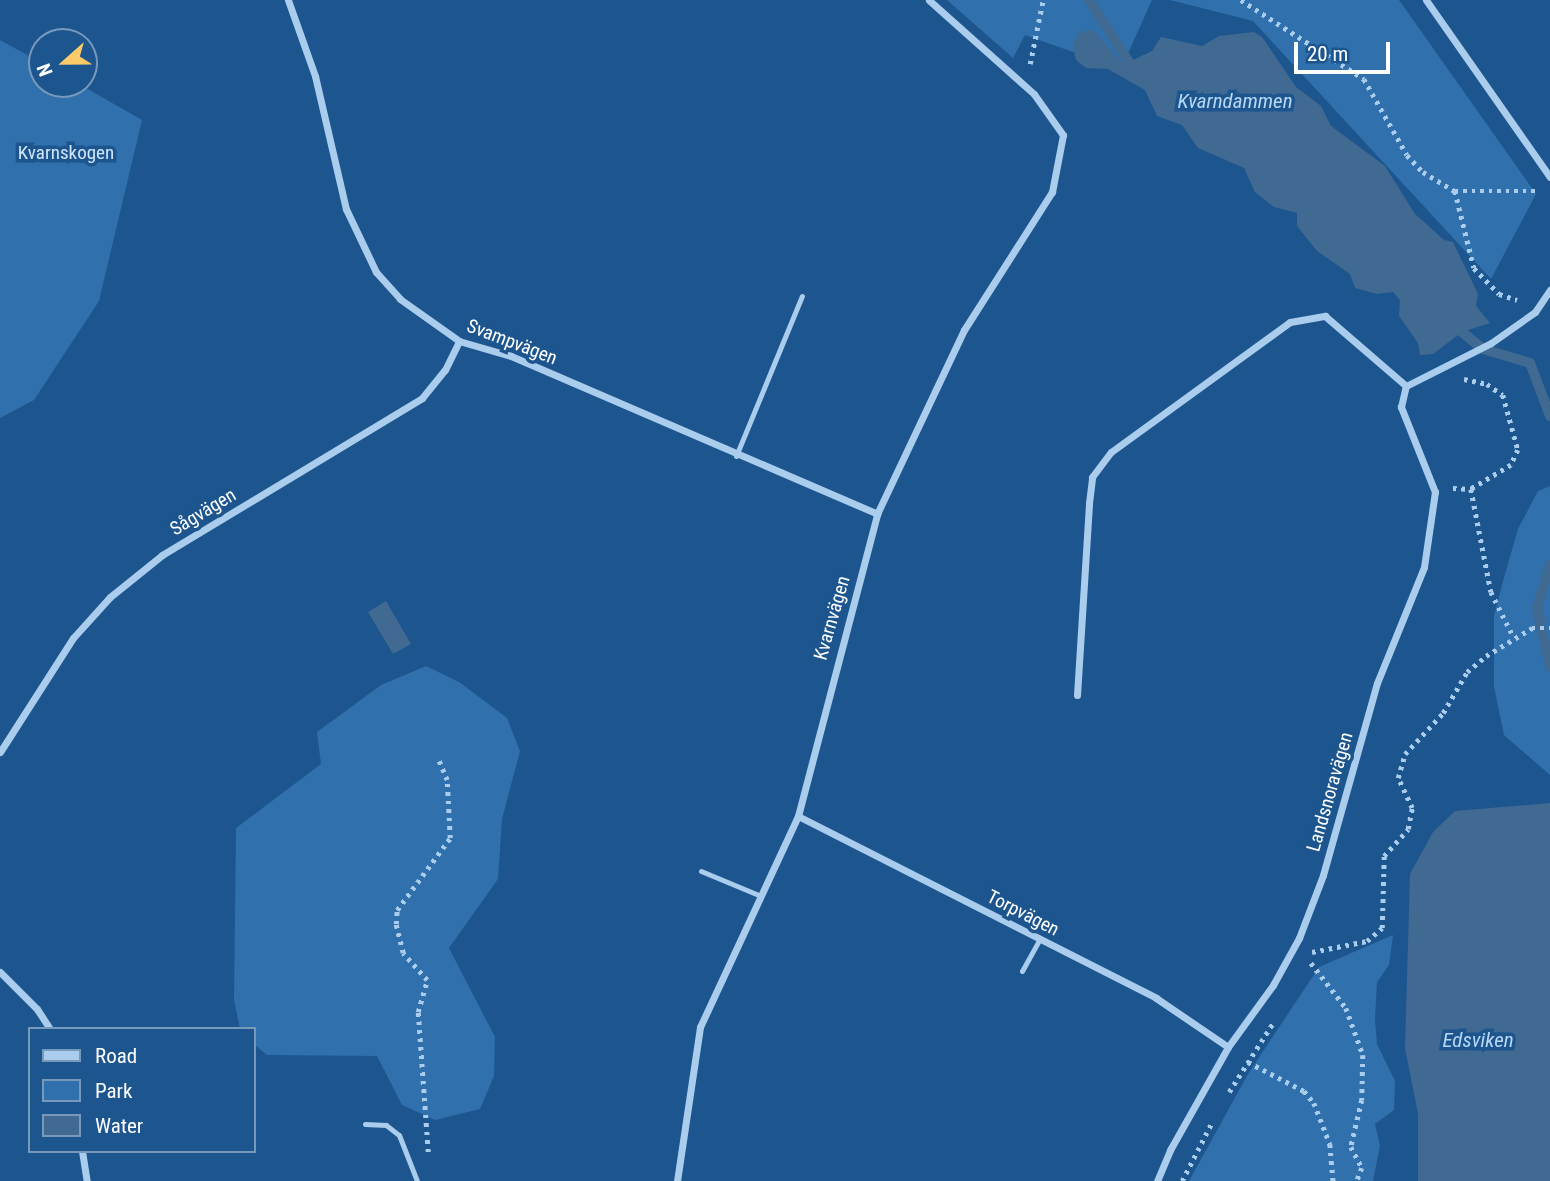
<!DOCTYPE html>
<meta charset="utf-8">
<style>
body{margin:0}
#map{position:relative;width:1550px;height:1181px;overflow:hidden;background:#1d558f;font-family:"Roboto Condensed",sans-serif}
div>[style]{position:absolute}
.green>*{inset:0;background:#3070ad}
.water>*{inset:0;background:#416a93}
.stream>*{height:10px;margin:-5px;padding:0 5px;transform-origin:5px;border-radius:5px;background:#416a93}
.path>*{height:4.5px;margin-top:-2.25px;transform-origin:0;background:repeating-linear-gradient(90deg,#abcded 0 3.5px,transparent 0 8.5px)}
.service>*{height:5px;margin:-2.5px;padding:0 2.5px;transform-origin:2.5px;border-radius:2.5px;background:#abcded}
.minor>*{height:7px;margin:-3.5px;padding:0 3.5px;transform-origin:3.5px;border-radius:3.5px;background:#abcded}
span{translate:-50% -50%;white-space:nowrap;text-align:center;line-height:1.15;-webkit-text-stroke:7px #1d558f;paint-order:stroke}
.park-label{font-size:19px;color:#d1e6fa}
.street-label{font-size:19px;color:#fff}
.water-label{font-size:21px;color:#b7d7f4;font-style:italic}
.legend{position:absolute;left:28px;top:1027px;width:228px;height:126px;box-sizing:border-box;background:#1d558f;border:2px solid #7799bc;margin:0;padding:9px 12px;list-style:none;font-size:21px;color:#fff}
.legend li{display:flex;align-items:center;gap:14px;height:35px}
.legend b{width:35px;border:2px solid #7799bc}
.north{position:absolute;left:28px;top:28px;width:70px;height:70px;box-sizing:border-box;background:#1d558f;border:2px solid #7799bc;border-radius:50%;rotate:249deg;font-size:19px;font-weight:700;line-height:28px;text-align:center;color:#fff}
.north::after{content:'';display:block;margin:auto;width:24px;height:32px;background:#fdca69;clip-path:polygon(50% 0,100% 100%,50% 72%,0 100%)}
.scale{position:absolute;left:1294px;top:42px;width:96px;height:32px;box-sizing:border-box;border:4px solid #fff;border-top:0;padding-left:9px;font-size:21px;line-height:24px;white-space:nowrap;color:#fff;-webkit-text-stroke:5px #1d558f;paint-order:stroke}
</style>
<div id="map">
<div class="green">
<i style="clip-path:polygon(947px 0,1152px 0,1121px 69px,1025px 35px,1013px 58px)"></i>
<i style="clip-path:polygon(1170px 0,1399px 0,1536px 194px,1491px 279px,1253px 21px)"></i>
<i style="clip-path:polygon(0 40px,42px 63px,42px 84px,79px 84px,142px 120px,99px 301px,34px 400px,0 418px)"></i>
<i style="clip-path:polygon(1550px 486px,1550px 775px,1504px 735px,1494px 687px,1494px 616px,1503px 581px,1518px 529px,1538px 491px)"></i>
<i style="clip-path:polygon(426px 666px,459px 682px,507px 718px,520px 751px,502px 819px,498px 879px,449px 948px,495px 1037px,494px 1076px,480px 1109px,435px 1120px,402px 1105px,377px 1056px,267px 1055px,254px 1044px,254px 1029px,240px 1029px,234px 1000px,236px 828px,321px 764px,317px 732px,381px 685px)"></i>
<i style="clip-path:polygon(1393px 935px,1389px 965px,1377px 982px,1375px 1019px,1377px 1044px,1395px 1081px,1394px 1110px,1375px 1124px,1380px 1146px,1373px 1181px,1189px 1181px,1248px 1074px,1319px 967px)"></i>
</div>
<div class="water">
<i style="clip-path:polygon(1093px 30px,1121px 61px,1129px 62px,1152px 51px,1161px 37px,1202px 46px,1219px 36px,1254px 32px,1262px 37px,1296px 87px,1321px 106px,1331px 126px,1385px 166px,1415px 214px,1444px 240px,1453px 242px,1478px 294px,1476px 306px,1490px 323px,1462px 332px,1433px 354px,1420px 355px,1418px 343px,1399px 316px,1400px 300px,1393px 292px,1377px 294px,1355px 288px,1350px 274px,1317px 251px,1297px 226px,1297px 213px,1274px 207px,1255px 192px,1244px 168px,1198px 148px,1182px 125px,1157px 116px,1145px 90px,1108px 69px,1086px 68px,1076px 60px,1073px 46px,1079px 32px)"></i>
<i style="clip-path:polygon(386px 601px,411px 644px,393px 654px,368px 612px)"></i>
<i style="clip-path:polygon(1550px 803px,1550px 1181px,1418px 1181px,1418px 1114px,1405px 1048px,1410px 874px,1433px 832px,1455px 811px)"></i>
</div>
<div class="stream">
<i style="left:1089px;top:0;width:74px;rotate:57.2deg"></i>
<i style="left:1462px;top:332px;width:27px;rotate:39deg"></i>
<i style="left:1483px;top:349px;width:49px;rotate:16.6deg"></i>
<i style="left:1530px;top:363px;width:57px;rotate:69.3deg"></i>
<i style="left:1550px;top:565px;width:45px;rotate:106.8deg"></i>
<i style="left:1537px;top:608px;width:60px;rotate:77.6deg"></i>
</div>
<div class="path">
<i style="left:1241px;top:0;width:146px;rotate:32.7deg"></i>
<i style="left:1364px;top:79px;width:87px;rotate:60.5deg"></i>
<i style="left:1407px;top:155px;width:23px;rotate:47deg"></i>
<i style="left:1423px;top:172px;width:37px;rotate:31deg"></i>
<i style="left:1455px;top:191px;width:79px;rotate:76.1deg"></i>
<i style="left:1474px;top:268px;width:36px;rotate:46deg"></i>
<i style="left:1499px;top:294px;width:19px;rotate:18deg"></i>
<i style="left:1030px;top:64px;width:65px;rotate:-78.5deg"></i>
<i style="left:1455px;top:191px;width:83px"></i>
<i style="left:1464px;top:379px;width:24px;rotate:12deg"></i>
<i style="left:1487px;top:384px;width:19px;rotate:35deg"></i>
<i style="left:1503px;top:395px;width:57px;rotate:74.7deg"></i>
<i style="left:1518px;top:450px;width:17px;rotate:115deg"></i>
<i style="left:1511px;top:465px;width:47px;rotate:149deg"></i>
<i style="left:1453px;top:488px;width:18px;rotate:3deg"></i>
<i style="left:1471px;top:489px;width:105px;rotate:79deg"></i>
<i style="left:1491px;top:592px;width:51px;rotate:63.4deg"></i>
<i style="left:1312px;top:952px;width:56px;rotate:-11.3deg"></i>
<i style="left:1367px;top:941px;width:20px;rotate:-41deg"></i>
<i style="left:1382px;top:928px;width:72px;rotate:-88.4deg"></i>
<i style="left:1384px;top:856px;width:36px;rotate:-48deg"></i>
<i style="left:1408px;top:829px;width:21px;rotate:-79deg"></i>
<i style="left:1412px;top:808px;width:33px;rotate:-115deg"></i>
<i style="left:1398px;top:778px;width:25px;rotate:-74deg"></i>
<i style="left:1405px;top:754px;width:56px;rotate:-47.2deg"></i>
<i style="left:1443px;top:713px;width:48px;rotate:-59.7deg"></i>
<i style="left:1467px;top:672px;width:25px;rotate:-40deg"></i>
<i style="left:1486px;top:656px;width:54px;rotate:-31.3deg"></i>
<i style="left:1532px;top:628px;width:18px"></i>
<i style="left:1311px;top:963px;width:57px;rotate:52.1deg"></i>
<i style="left:1346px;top:1008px;width:50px;rotate:70.1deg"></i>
<i style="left:1363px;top:1055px;width:45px;rotate:91.3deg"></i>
<i style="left:1362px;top:1100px;width:48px;rotate:103.2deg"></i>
<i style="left:1351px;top:1147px;width:24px;rotate:62deg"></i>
<i style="left:1362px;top:1168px;width:14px;rotate:111deg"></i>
<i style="left:1248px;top:1062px;width:63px;rotate:27.4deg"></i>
<i style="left:1304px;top:1091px;width:16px;rotate:50deg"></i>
<i style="left:1314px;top:1103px;width:44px;rotate:68.7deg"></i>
<i style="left:1330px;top:1144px;width:37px;rotate:85deg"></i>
<i style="left:1229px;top:1092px;width:82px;rotate:-57.5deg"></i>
<i style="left:428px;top:1152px;width:140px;rotate:-94.1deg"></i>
<i style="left:418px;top:1012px;width:33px;rotate:-74deg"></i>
<i style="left:427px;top:980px;width:36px;rotate:-132deg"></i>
<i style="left:403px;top:953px;width:30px;rotate:-104deg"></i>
<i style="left:396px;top:924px;width:14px;rotate:-86deg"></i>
<i style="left:397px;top:910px;width:89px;rotate:-53.6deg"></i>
<i style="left:450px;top:838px;width:58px;rotate:-93deg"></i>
<i style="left:447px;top:780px;width:21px;rotate:-113deg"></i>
<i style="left:1182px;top:1181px;width:64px;rotate:-63deg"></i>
</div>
<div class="service">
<i style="left:736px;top:456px;width:173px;rotate:-67.6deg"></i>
<i style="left:701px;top:871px;width:65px;rotate:22.6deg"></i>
<i style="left:1022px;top:971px;width:37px;rotate:-61deg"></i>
<i style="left:365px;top:1124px;width:21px;rotate:3deg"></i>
<i style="left:386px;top:1125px;width:16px;rotate:38deg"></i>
<i style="left:399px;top:1135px;width:49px;rotate:68.6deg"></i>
</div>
<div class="minor">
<i style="left:288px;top:0;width:81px;rotate:70.4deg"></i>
<i style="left:315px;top:76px;width:137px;rotate:76.9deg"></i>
<i style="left:346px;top:209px;width:70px;rotate:64.5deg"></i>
<i style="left:376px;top:272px;width:36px;rotate:48deg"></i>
<i style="left:400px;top:299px;width:72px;rotate:35.4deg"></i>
<i style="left:459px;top:341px;width:54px;rotate:16.1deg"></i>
<i style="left:511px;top:356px;width:399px;rotate:23.3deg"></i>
<i style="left:1426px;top:0;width:216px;rotate:55deg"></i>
<i style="left:1077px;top:695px;width:192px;rotate:-86.4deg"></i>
<i style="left:1089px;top:503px;width:26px;rotate:-83deg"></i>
<i style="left:1092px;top:477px;width:31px;rotate:-53deg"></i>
<i style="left:1111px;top:452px;width:221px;rotate:-36deg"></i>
<i style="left:1290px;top:322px;width:36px;rotate:-10deg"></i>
<i style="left:1325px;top:316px;width:107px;rotate:40.8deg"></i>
<i style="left:0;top:752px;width:135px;rotate:-57.4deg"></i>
<i style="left:73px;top:638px;width:55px;rotate:-47.9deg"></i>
<i style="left:110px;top:597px;width:67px;rotate:-38.9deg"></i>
<i style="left:162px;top:555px;width:304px;rotate:-31.1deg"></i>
<i style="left:422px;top:398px;width:36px;rotate:-51deg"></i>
<i style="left:445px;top:370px;width:32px;rotate:-64deg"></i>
<i style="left:798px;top:816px;width:402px;rotate:26.9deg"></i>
<i style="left:1156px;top:998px;width:87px;rotate:34.2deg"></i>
<i style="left:0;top:972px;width:52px;rotate:45deg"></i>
<i style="left:37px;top:1009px;width:24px;rotate:57deg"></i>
<i style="left:82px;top:1151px;width:30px;rotate:81deg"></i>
<i style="left:677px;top:1181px;width:156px;rotate:-81.5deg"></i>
<i style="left:700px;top:1027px;width:233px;rotate:-65.1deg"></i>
<i style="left:798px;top:816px;width:312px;rotate:-75.3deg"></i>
<i style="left:877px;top:514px;width:204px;rotate:-64.7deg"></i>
<i style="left:964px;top:330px;width:164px;rotate:-57.5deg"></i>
<i style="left:1052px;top:192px;width:58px;rotate:-79.1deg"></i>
<i style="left:1063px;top:135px;width:50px;rotate:-125.3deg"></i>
<i style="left:1034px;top:94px;width:141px;rotate:-138.2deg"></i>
<i style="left:1157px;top:1181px;width:34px;rotate:-67deg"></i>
<i style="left:1170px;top:1150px;width:118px;rotate:-60.6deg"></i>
<i style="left:1228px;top:1047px;width:77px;rotate:-54deg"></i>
<i style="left:1273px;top:985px;width:54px;rotate:-61deg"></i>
<i style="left:1299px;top:938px;width:67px;rotate:-69.1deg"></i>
<i style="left:1323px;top:875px;width:199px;rotate:-74.3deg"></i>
<i style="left:1377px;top:683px;width:125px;rotate:-67.9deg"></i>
<i style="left:1424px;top:567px;width:76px;rotate:-81.7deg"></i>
<i style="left:1435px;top:492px;width:92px;rotate:-111.8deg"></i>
<i style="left:1401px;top:407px;width:22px;rotate:-77deg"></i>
<i style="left:1406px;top:386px;width:95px;rotate:-26.8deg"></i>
<i style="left:1491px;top:343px;width:54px;rotate:-35.2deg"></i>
<i style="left:1535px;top:312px;width:27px;rotate:-56deg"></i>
</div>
<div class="park-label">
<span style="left:66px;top:153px">Kvarnskogen</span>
</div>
<div class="street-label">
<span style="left:512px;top:342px;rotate:21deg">Svampvägen</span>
<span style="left:203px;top:512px;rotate:-31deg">Sågvägen</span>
<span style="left:832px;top:618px;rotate:-74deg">Kvarnvägen</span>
<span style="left:1330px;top:792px;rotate:-74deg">Landsnoravägen</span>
<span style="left:1023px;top:913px;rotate:27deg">Torpvägen</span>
</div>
<div class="water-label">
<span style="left:1235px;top:101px">Kvarndammen</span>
<span style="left:1478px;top:1040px">Edsviken</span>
</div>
<ul class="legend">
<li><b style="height:9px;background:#abcded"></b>Road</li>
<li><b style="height:19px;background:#3070ad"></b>Park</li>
<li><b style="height:19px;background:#416a93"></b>Water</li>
</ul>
<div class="north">N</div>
<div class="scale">20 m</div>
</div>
